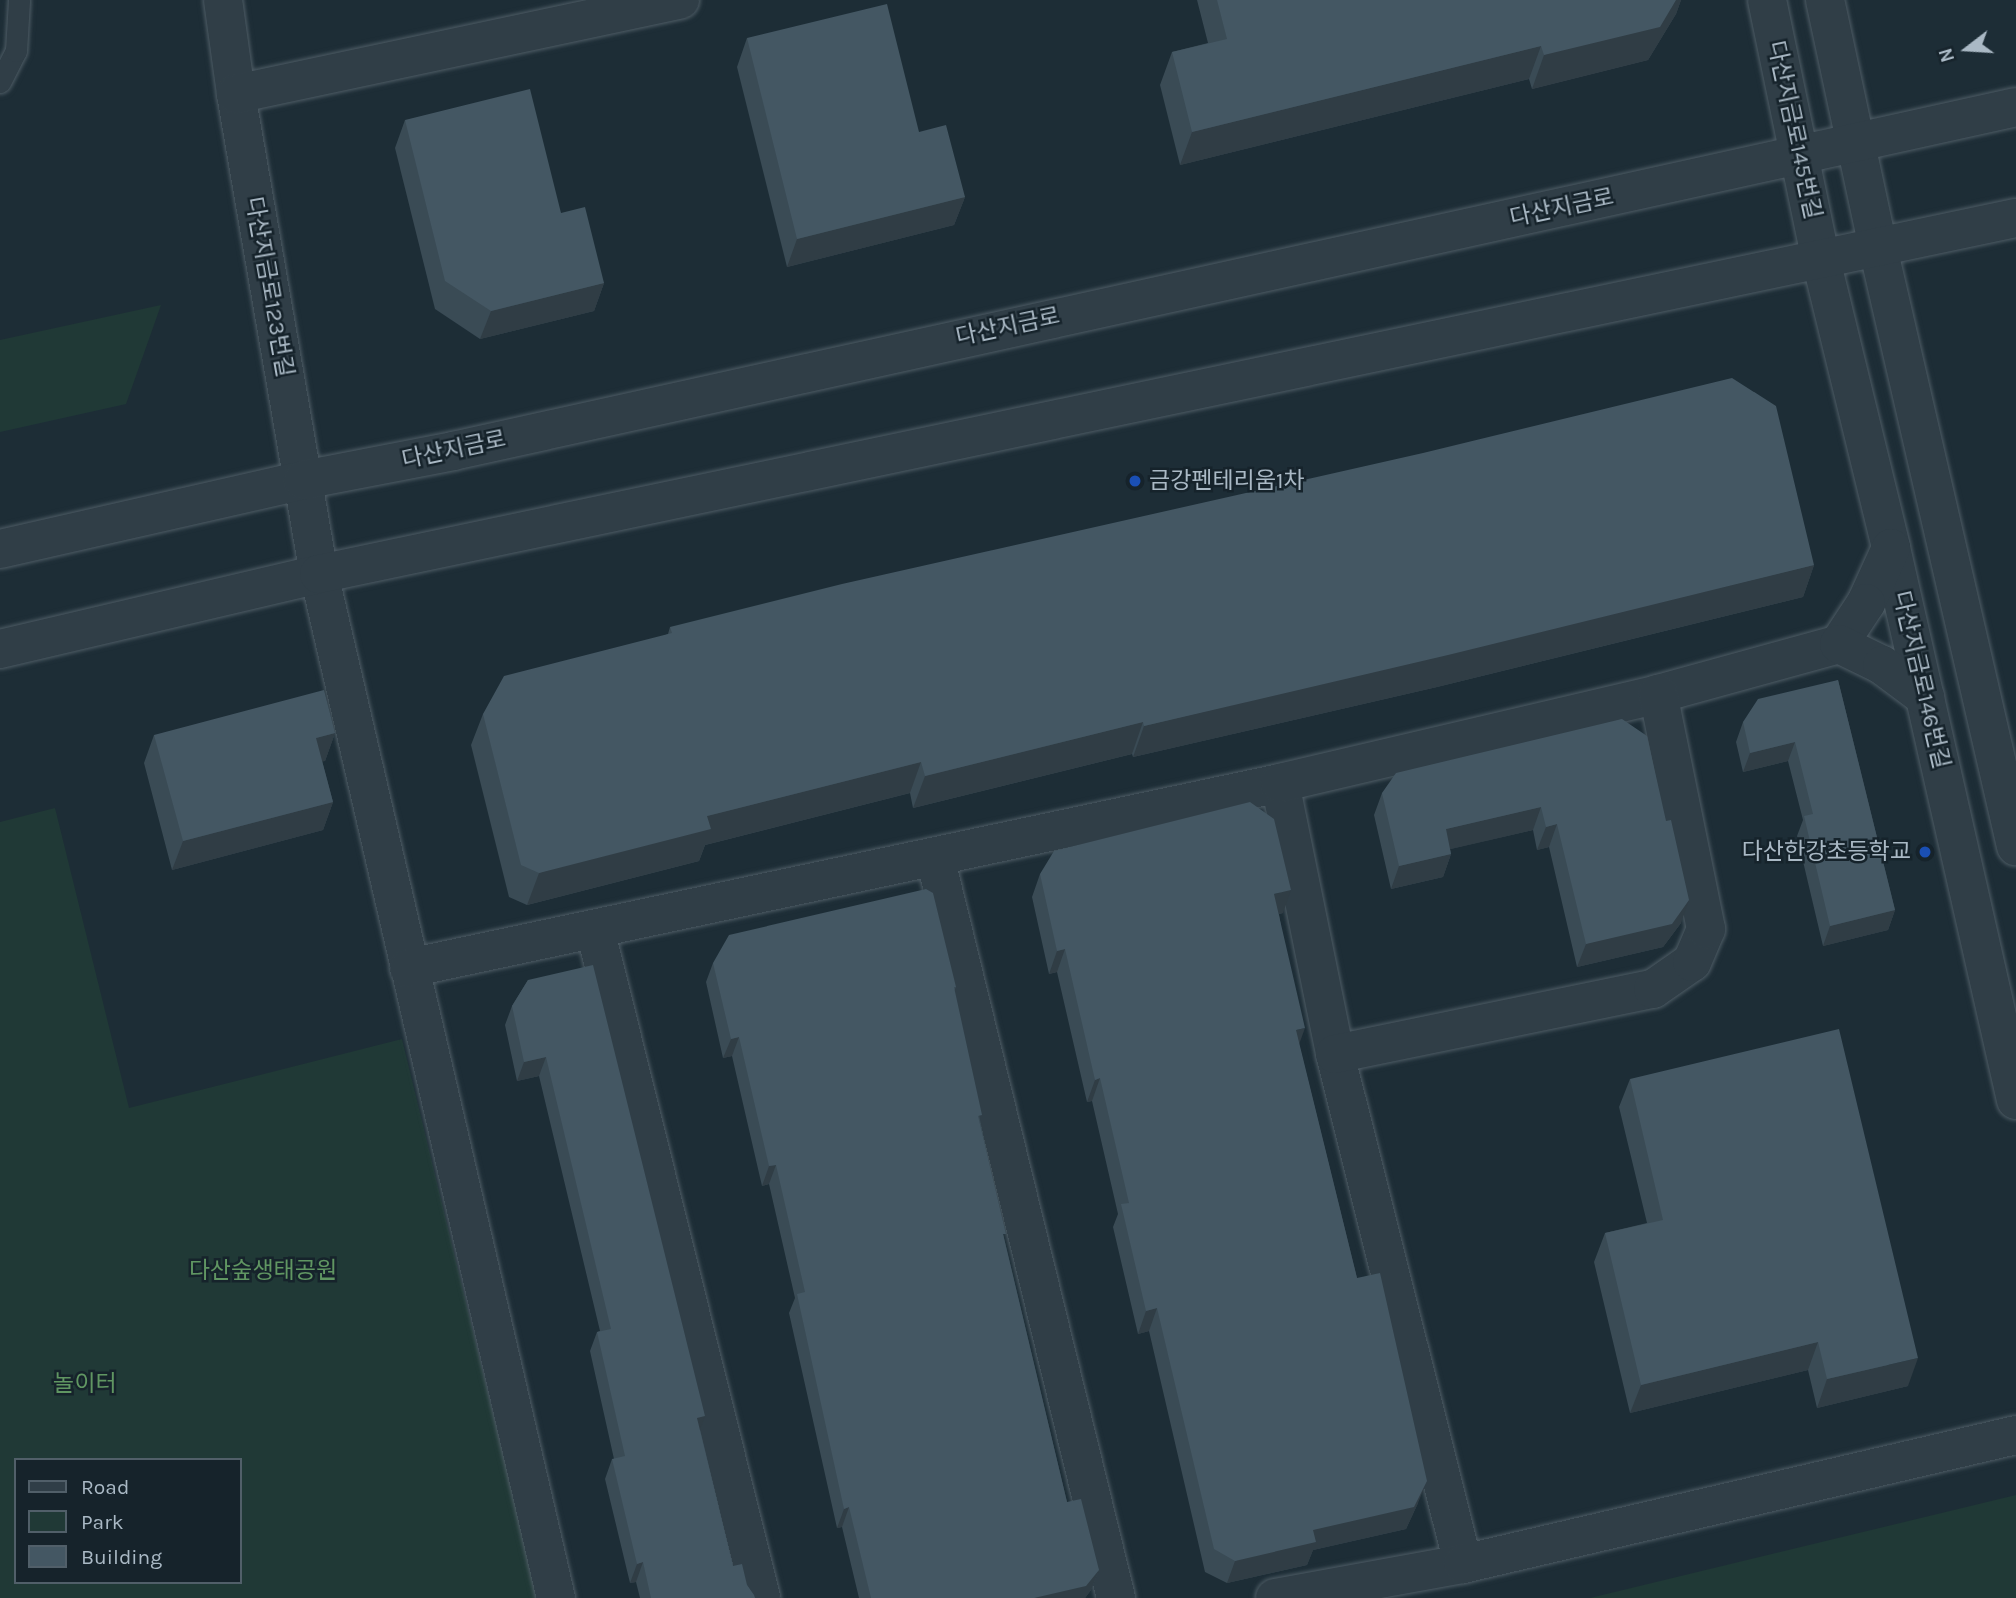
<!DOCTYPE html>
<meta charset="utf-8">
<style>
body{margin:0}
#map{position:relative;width:2016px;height:1598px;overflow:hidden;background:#1d2d36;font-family:Karla,"Noto Sans KR",sans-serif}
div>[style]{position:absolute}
.green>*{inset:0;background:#203936}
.roads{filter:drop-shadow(0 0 2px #4e5c65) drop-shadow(0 0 2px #4e5c65)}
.service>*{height:21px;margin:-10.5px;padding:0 10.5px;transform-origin:10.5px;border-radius:10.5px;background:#303e47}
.minor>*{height:38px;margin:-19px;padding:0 19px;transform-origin:19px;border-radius:19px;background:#303e47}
.tertiary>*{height:38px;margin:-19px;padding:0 19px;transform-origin:19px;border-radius:19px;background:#303e47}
.wall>*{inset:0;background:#3a4b55}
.shaded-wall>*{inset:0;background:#303d45}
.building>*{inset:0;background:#445763}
.dots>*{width:19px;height:19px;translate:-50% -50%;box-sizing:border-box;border:4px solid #16232b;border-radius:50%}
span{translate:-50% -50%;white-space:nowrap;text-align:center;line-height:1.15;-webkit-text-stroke:5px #16232b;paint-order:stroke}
.street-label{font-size:23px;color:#aab9c5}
.poi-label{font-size:23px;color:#aab9c5}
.left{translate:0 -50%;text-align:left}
.right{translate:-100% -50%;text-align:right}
.park-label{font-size:23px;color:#609662}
.legend{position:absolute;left:14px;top:1458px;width:228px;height:126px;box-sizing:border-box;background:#16232b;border:2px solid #515f69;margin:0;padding:9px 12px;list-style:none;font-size:21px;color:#aab9c5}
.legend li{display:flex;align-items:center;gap:14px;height:35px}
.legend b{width:35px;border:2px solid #515f69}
.north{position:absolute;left:1932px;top:14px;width:70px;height:70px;-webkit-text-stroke:5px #16232b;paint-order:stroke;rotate:253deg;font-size:19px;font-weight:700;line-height:28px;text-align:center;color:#aab9c5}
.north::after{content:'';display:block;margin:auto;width:24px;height:32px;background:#aab9c5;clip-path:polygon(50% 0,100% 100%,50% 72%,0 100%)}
</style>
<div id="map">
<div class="green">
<i style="clip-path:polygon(161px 305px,126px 404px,0 432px,0 340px)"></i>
<i style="clip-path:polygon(evenodd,55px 808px,129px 1108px,402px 1039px,538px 1598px,0 1598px,0 822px,55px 808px,16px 1460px,240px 1460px,240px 1582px,16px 1582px,16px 1460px)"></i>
<i style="clip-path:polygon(2016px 1495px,2016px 1598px,1590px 1598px)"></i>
</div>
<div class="roads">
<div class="service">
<i style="left:0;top:82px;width:35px;rotate:-63deg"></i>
<i style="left:16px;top:51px;width:51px;rotate:-86.6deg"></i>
</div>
<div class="minor">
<i style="left:223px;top:0;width:95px;rotate:82.1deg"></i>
<i style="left:236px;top:94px;width:487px;rotate:80.2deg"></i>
<i style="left:319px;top:574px;width:1051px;rotate:76.97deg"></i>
<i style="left:236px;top:94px;width:454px;rotate:-12deg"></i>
<i style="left:1280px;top:783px;width:277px;rotate:78.5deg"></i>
<i style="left:1335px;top:1054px;width:526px;rotate:75.91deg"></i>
<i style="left:935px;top:857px;width:763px;rotate:76.27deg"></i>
<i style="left:595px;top:929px;width:689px;rotate:76.06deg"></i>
<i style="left:409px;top:968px;width:890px;rotate:-11.99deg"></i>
<i style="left:1280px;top:783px;width:388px;rotate:-13.2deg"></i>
<i style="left:1658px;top:694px;width:188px;rotate:-15.4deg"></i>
<i style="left:1335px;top:1054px;width:325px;rotate:-11.6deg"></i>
<i style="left:1653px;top:989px;width:47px;rotate:-34.7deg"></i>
<i style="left:1692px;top:962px;width:36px;rotate:-67deg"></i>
<i style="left:1706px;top:929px;width:240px;rotate:-101.5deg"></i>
<i style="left:1275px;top:1598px;width:191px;rotate:-10.3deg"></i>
<i style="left:1463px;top:1564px;width:568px;rotate:-13.13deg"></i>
</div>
<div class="tertiary">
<i style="left:1767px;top:0;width:266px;rotate:78.3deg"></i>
<i style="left:1821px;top:260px;width:296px;rotate:76.3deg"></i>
<i style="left:1891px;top:548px;width:566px;rotate:77.24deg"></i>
<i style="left:1825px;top:0;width:254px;rotate:77.9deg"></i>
<i style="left:1878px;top:248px;width:614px;rotate:77.01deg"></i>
<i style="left:1891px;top:548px;width:60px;rotate:114.4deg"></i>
<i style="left:1866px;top:603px;width:49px;rotate:123.4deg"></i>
<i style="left:1839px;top:644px;width:48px;rotate:26deg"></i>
<i style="left:1882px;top:665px;width:54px;rotate:36.7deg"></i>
<i style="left:0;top:549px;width:311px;rotate:-12.8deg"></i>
<i style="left:303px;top:480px;width:153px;rotate:-10.9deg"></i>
<i style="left:453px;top:451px;width:1600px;rotate:-12.41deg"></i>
<i style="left:0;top:649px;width:328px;rotate:-13.2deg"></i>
<i style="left:319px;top:574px;width:1734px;rotate:-11.85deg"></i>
</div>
</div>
<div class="wall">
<i style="clip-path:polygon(1197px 0,1681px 0,1676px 14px,1648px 60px,1532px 89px,1529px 79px,1180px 165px,1160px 85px,1172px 52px,1208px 43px)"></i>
<i style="clip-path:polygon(747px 38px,919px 132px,965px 197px,954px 225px,787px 267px,737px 67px)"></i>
<i style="clip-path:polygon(405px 120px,561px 213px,604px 283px,594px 311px,480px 339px,435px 309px,395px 148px)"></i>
<i style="clip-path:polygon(1814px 565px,1803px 597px,1437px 687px,1133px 757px,1132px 754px,913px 808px,910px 793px,705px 845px,699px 861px,527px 905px,509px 897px,471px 745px,483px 714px,668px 634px,670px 627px)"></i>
<i style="clip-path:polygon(1838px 680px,1895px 910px,1888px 930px,1823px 946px,1797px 836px,1803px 820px,1788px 761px,1743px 772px,1736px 742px,1743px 722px)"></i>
<i style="clip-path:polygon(1622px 719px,1681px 923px,1663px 947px,1577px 967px,1549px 847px,1537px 850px,1533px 830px,1450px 849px,1451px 854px,1443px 877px,1391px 889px,1374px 815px,1382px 793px)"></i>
<i style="clip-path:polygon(335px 733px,325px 761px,322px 761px,333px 802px,323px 830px,172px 870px,144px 763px,154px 735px)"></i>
<i style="clip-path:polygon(1040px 874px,1283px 913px,1279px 914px,1299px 1044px,1357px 1278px,1418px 1503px,1406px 1529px,1313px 1550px,1307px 1565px,1227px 1583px,1205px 1572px,1149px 1331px,1138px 1334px,1113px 1227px,1118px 1214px,1092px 1101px,1087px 1102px,1057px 972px,1049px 974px,1032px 897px)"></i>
<i style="clip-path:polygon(713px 963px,956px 987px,954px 991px,1004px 1238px,1067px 1502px,1099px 1570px,1091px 1590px,1085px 1598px,859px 1598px,842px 1527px,837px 1528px,789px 1313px,795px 1298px,769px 1184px,762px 1186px,732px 1056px,723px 1058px,706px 982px)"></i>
<i style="clip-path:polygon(528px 980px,700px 1429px,733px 1566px,747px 1585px,755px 1598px,640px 1598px,636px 1582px,630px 1583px,605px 1479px,612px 1459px,614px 1459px,590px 1351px,597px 1332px,600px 1331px,539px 1076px,517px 1081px,505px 1025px,512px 1006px)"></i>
<i style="clip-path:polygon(1630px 1079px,1908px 1386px,1817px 1408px,1808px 1370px,1630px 1413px,1594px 1262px,1605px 1233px,1647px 1223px,1619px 1107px)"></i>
</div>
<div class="shaded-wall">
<i style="clip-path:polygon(1676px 0,1681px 0,1676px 14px,1648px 60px,1532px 89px,1544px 55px)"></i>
<i style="clip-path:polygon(1541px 46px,1529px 79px,1180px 165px,1192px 132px)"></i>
<i style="clip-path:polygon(965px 197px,954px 225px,787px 267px,797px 239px)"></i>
<i style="clip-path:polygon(604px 283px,594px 311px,480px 339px,491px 311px)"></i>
<i style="clip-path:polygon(1814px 565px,1803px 597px,1437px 687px,1133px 757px,1144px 726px)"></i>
<i style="clip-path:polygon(1143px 722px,1132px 754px,913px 808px,925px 776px)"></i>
<i style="clip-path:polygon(335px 733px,325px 761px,306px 766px,316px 738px)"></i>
<i style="clip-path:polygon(1795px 742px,1788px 761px,1743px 772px,1750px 753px)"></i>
<i style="clip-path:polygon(921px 762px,910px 793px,705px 845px,699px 861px,527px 905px,539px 873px,707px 816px)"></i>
<i style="clip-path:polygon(333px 802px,323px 830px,172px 870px,183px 841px)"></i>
<i style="clip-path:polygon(1541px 807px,1533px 830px,1438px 852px,1446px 829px)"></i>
<i style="clip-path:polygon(1557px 824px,1549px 847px,1537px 850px,1546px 827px)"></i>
<i style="clip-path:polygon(1451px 854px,1443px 877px,1391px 889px,1399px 866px)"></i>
<i style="clip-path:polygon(1291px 890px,1283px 913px,1266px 917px,1274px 894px)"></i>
<i style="clip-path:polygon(1689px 900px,1681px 923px,1663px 947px,1577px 967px,1586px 944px)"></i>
<i style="clip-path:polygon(1895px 910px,1888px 930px,1823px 946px,1830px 926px)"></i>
<i style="clip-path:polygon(1065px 949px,1057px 972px,1049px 974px,1057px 951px)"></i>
<i style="clip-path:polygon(1305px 1028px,1297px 1050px,1296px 1030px)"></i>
<i style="clip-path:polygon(739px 1037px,732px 1056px,723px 1058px,731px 1039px)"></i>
<i style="clip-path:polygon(546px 1057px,539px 1076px,517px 1081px,524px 1062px)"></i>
<i style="clip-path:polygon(1100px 1078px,1092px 1101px,1087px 1102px,1095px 1080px)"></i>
<i style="clip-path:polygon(776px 1165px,769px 1184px,762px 1186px,769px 1166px)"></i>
<i style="clip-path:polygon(1157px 1308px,1149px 1331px,1138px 1334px,1146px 1311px)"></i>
<i style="clip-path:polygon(1818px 1342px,1808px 1370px,1630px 1413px,1641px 1385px)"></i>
<i style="clip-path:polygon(1918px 1358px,1908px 1386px,1817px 1408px,1827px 1379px)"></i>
<i style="clip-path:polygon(705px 1416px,698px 1435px,697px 1418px)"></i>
<i style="clip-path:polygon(1427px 1481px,1418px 1503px,1406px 1529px,1313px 1550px,1307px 1565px,1227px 1583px,1235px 1561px,1313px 1530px)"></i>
<i style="clip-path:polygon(849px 1507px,842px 1527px,837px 1528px,844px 1509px)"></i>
<i style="clip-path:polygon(643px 1562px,636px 1582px,630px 1583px,637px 1564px)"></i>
<i style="clip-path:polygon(1099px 1570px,1091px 1590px,1085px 1598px,1034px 1598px)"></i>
</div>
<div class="building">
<i style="clip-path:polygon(1217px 0,1676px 0,1660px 27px,1544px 55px,1541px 46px,1192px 132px,1172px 52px,1227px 39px)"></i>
<i style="clip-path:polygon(887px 4px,919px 132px,946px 125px,965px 197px,797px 239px,747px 38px)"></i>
<i style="clip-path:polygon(530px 89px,561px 213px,585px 207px,604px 283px,491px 311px,445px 281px,405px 120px)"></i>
<i style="clip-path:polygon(1732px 378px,1776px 406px,1814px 565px,1448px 655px,1144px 726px,1143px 722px,925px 776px,921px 762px,707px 816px,711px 829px,539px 873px,521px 865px,483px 714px,504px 676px,672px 633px,670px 627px,842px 584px,1423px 453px)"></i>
<i style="clip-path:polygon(1838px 680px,1895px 910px,1830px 926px,1804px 816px,1813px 814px,1795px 742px,1750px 753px,1743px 722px,1758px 699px)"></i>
<i style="clip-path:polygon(324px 690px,335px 733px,316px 738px,333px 802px,183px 841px,154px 735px)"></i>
<i style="clip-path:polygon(1622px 719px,1647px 736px,1666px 821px,1671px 820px,1689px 900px,1672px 924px,1586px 944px,1557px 824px,1546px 827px,1541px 807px,1446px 829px,1451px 854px,1399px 866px,1382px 793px,1396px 773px)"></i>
<i style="clip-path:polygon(1250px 802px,1274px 819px,1291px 890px,1274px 894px,1305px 1028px,1296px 1030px,1357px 1278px,1380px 1273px,1427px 1481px,1414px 1507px,1313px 1530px,1316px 1542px,1235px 1561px,1214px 1549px,1157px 1308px,1146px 1311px,1121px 1204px,1129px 1203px,1100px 1078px,1095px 1080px,1065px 949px,1057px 951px,1040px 874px,1054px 851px)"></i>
<i style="clip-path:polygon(926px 889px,933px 893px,956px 987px,954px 987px,982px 1115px,978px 1116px,1006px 1234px,1003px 1234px,1067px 1502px,1081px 1499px,1099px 1570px,1086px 1586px,1034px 1598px,871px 1598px,849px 1507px,844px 1509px,797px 1294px,805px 1292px,776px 1165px,769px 1166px,739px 1037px,731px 1039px,713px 963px,729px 935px)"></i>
<i style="clip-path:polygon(593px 965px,705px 1416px,697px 1418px,733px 1566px,742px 1564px,747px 1585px,754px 1595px,755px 1598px,651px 1598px,643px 1562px,637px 1564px,612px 1459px,625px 1456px,597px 1332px,611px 1329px,546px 1057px,524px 1062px,512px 1006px,528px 980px)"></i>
<i style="clip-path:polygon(1839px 1029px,1918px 1358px,1827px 1379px,1818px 1342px,1641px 1385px,1605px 1233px,1663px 1220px,1630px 1079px)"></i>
</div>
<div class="dots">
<i style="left:1135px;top:481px;background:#1a4fb4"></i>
<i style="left:1925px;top:852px;background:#1a4fb4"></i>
</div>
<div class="street-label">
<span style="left:1794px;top:130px;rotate:78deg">다산지금로145번길</span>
<span style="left:1562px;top:208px;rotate:-12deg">다산지금로</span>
<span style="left:269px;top:287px;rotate:80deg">다산지금로123번길</span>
<span style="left:1008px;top:327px;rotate:-12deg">다산지금로</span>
<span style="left:454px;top:450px;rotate:-12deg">다산지금로</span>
<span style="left:1921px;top:680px;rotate:77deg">다산지금로146번길</span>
</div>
<div class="poi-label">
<span class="left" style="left:1149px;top:481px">금강펜테리움1차</span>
<span class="right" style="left:1911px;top:852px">다산한강초등학교</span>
</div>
<div class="park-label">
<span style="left:263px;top:1271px">다산숲생태공원</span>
<span style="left:85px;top:1384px">놀이터</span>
</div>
<ul class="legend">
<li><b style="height:9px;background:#303e47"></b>Road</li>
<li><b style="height:19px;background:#203936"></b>Park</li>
<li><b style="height:19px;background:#445763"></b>Building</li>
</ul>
<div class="north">N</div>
</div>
